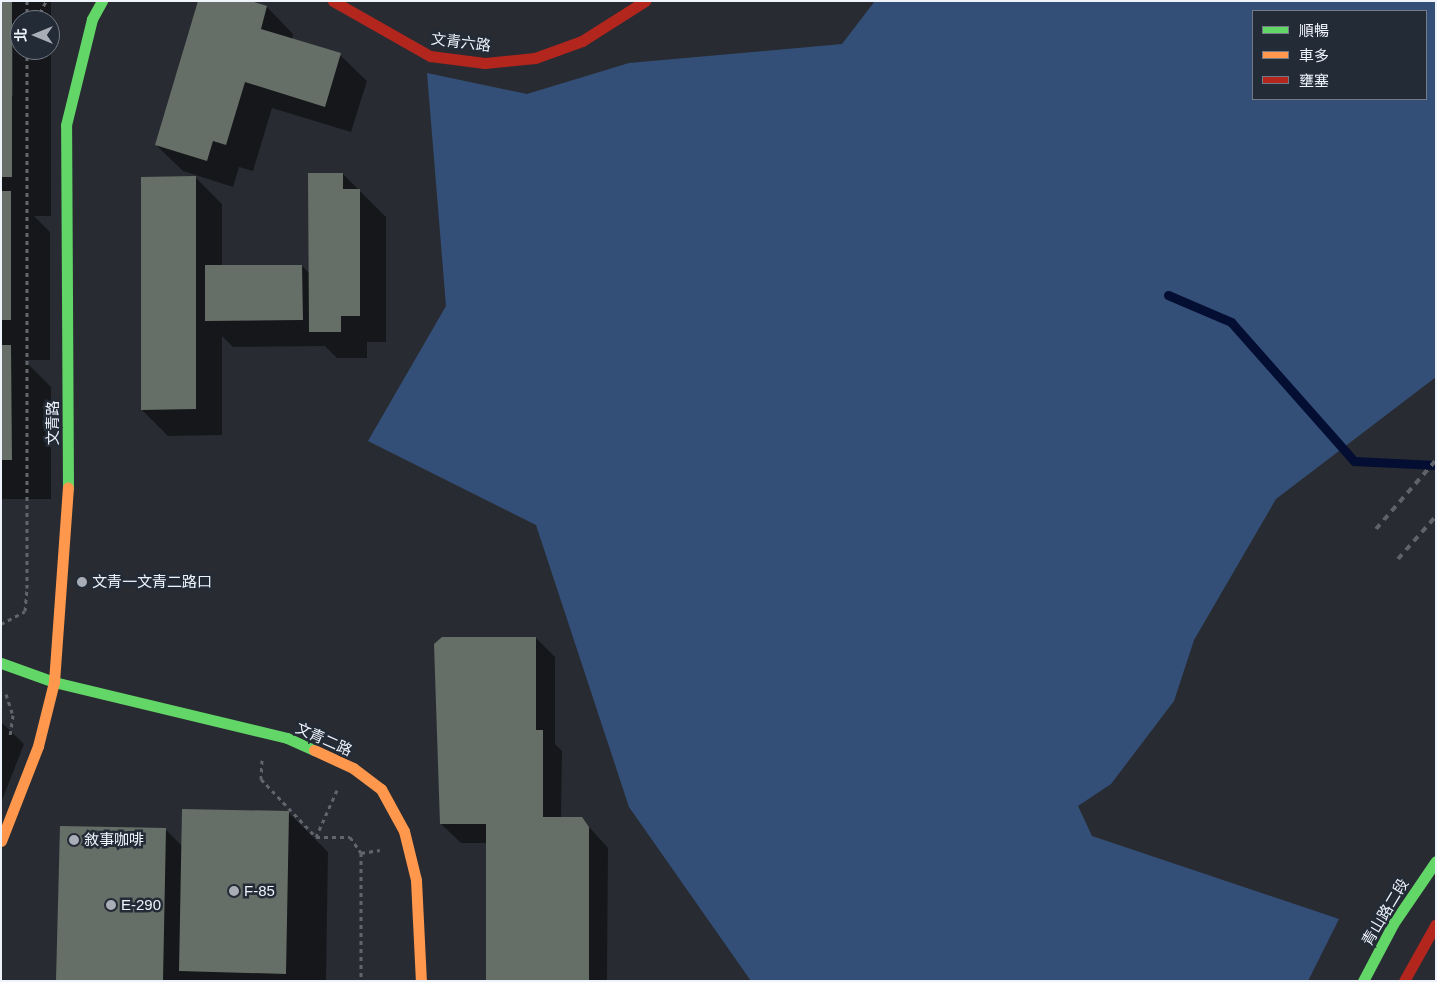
<!DOCTYPE html>
<meta charset="utf-8">
<style>
body{margin:0}
#map{position:relative;width:1437px;height:982px;overflow:hidden;background:#282c32;font-family:Helvetica,"Noto Sans TC",sans-serif}
div>[style]{position:absolute}
.forest>*{inset:0;background:#344f77}
.shadow>*{inset:0;background:#0007}
.stream>*{height:9px;margin:-4.5px;padding:0 4.5px;transform-origin:4.5px;border-radius:4.5px;background:#040d32}
.building>*{inset:0;background:#666f67}
.path>*{height:3px;margin-top:-1.5px;transform-origin:0;background:repeating-linear-gradient(90deg,#62656a 0 4px,transparent 0 8px)}
.fast>*{height:11px;margin:-5.5px;padding:0 5.5px;transform-origin:5.5px;border-radius:5.5px;background:#63d668}
.slow>*{height:11px;margin:-5.5px;padding:0 5.5px;transform-origin:5.5px;border-radius:5.5px;background:#ff974d}
.jam>*{height:11px;margin:-5.5px;padding:0 5.5px;transform-origin:5.5px;border-radius:5.5px;background:#b3261e}
.rail>*{height:4px;margin-top:-2px;transform-origin:0;background:repeating-linear-gradient(90deg,#5f6267 0 6px,transparent 0 12px)}
.dots>*{width:14px;height:14px;translate:-50% -50%;box-sizing:border-box;border:2px solid #232b37;border-radius:50%}
span{translate:-50% -50%;white-space:nowrap;text-align:center;line-height:1.15;-webkit-text-stroke:5px #232b37;paint-order:stroke}
.street-label{font-size:15px;color:#eef3fc}
.poi-label{font-size:15px;color:#eef3fc}
.left{translate:0 -50%;text-align:left}
.frame{position:absolute;inset:0;border:2px solid #eef3fc;pointer-events:none}
.legend{position:absolute;left:1252px;top:10px;width:175px;height:90px;box-sizing:border-box;background:#232b37;border:1px solid #747b86;margin:0;padding:6px 9px;list-style:none;font-size:15px;color:#eef3fc}
.legend li{display:flex;align-items:center;gap:10px;height:25px}
.legend b{width:25px;border:1px solid #747b86}
.north{position:absolute;left:10px;top:10px;width:50px;height:50px;box-sizing:border-box;background:#232b37;border:1px solid #747b86;border-radius:50%;rotate:270deg;font-size:14px;font-weight:700;line-height:20px;text-align:center;color:#eef3fc}
.north::after{content:'';display:block;margin:auto;width:18px;height:22px;background:#a9adb5;clip-path:polygon(50% 0,100% 100%,50% 72%,0 100%)}
</style>
<div id="map">
<div class="forest">
<i style="clip-path:polygon(evenodd,875px 1px,1436px 1px,1436px 377px,1276px 499px,1194px 640px,1174px 701px,1111px 784px,1078px 806px,1092px 836px,1339px 919px,1308px 981px,751px 981px,629px 807px,536px 525px,368px 441px,446px 306px,427px 73px,527px 94px,629px 63px,842px 44px,875px 1px,1253px 11px,1426px 11px,1426px 99px,1253px 99px,1253px 11px)"></i>
</div>
<div class="shadow">
<i style="clip-path:polygon(evenodd,1px 1px,51px 1px,51px 216px,34px 216px,50px 232px,50px 360px,24px 360px,51px 387px,51px 499px,1px 499px,1px 1px,20px 20px,50px 20px,50px 50px,20px 50px,20px 20px,1px 1px,10px 45px,13px 45px,13px 96px,10px 93px,10px 45px)"></i>
<i style="clip-path:polygon(247px 1px,267px 7px,293px 34px,292px 40px,340px 55px,367px 81px,351px 132px,272px 108px,253px 171px,239px 167px,233px 187px,183px 171px,156px 145px)"></i>
<i style="clip-path:polygon(343px 174px,386px 217px,386px 342px,367px 342px,367px 358px,337px 358px,325px 346px,233px 347px,222px 336px,222px 435px,168px 436px,142px 410px,195px 177px,222px 204px,222px 266px,302px 266px,310px 274px)"></i>
<i style="clip-path:polygon(536px 638px,555px 657px,555px 744px,562px 751px,561px 818px,581px 818px,608px 848px,607px 981px,487px 981px,488px 843px,461px 843px,441px 824px)"></i>
<i style="clip-path:polygon(1px 722px,24px 744px,1px 803px)"></i>
<i style="clip-path:polygon(288px 812px,328px 852px,326px 981px,58px 981px,166px 830px,183px 847px)"></i>
</div>
<div class="stream">
<i style="left:1168px;top:295px;width:69px;rotate:23.2deg"></i>
<i style="left:1231px;top:322px;width:186px;rotate:48.5deg"></i>
<i style="left:1354px;top:461px;width:82px;rotate:2.8deg"></i>
</div>
<div class="building">
<i style="clip-path:polygon(1px 1px,12px 1px,12px 177px,1px 177px)"></i>
<i style="clip-path:polygon(198px 1px,251px 1px,267px 6px,261px 29px,341px 53px,325px 107px,245px 82px,226px 145px,213px 141px,207px 161px,155px 145px)"></i>
<i style="clip-path:polygon(308px 173px,343px 173px,343px 189px,360px 189px,360px 316px,341px 316px,341px 332px,309px 332px)"></i>
<i style="clip-path:polygon(196px 176px,196px 409px,141px 410px,141px 177px)"></i>
<i style="clip-path:polygon(1px 191px,11px 191px,11px 320px,1px 320px)"></i>
<i style="clip-path:polygon(205px 265px,302px 265px,303px 320px,205px 321px)"></i>
<i style="clip-path:polygon(1px 345px,11px 345px,12px 460px,1px 460px)"></i>
<i style="clip-path:polygon(442px 637px,536px 637px,536px 730px,543px 730px,543px 817px,582px 817px,589px 827px,589px 981px,486px 981px,486px 824px,440px 824px,434px 644px)"></i>
<i style="clip-path:polygon(182px 809px,289px 811px,286px 974px,179px 971px)"></i>
<i style="clip-path:polygon(60px 826px,166px 828px,163px 981px,56px 981px)"></i>
</div>
<div class="path">
<i style="left:27px;top:1px;width:19px;rotate:90deg"></i>
<i style="left:36px;top:20px;width:21px;rotate:-62deg"></i>
<i style="left:1px;top:624px;width:27px;rotate:-28deg"></i>
<i style="left:25px;top:611px;width:23px;rotate:-85deg"></i>
<i style="left:27px;top:588px;width:538px;rotate:-90deg"></i>
<i style="left:6px;top:694px;width:22px;rotate:72deg"></i>
<i style="left:13px;top:715px;width:21px;rotate:98deg"></i>
<i style="left:262px;top:760px;width:19px;rotate:93deg"></i>
<i style="left:261px;top:779px;width:80px;rotate:46.5deg"></i>
<i style="left:337px;top:790px;width:51px;rotate:114.1deg"></i>
<i style="left:316px;top:837px;width:34px"></i>
<i style="left:350px;top:837px;width:19px;rotate:55deg"></i>
<i style="left:361px;top:853px;width:128px;rotate:90deg"></i>
<i style="left:361px;top:853px;width:19px;rotate:-9deg"></i>
</div>
<div class="fast">
<i style="left:68px;top:488px;width:363px;rotate:-90.3deg"></i>
<i style="left:66px;top:125px;width:109px;rotate:-76.2deg"></i>
<i style="left:92px;top:19px;width:21px;rotate:-61deg"></i>
<i style="left:1px;top:663px;width:56px;rotate:19.7deg"></i>
<i style="left:54px;top:682px;width:240px;rotate:13.5deg"></i>
<i style="left:287px;top:738px;width:30px;rotate:24deg"></i>
<i style="left:1363px;top:981px;width:64px;rotate:-62.2deg"></i>
<i style="left:1393px;top:924px;width:76px;rotate:-55.7deg"></i>
</div>
<div class="slow">
<i style="left:314px;top:750px;width:43px;rotate:24.8deg"></i>
<i style="left:353px;top:768px;width:35px;rotate:37deg"></i>
<i style="left:381px;top:789px;width:48px;rotate:61.3deg"></i>
<i style="left:404px;top:831px;width:50px;rotate:76.2deg"></i>
<i style="left:416px;top:880px;width:101px;rotate:87.2deg"></i>
<i style="left:1px;top:841px;width:102px;rotate:-68.7deg"></i>
<i style="left:38px;top:746px;width:66px;rotate:-76deg"></i>
<i style="left:54px;top:682px;width:195px;rotate:-85.9deg"></i>
</div>
<div class="jam">
<i style="left:333px;top:1px;width:112px;rotate:29.6deg"></i>
<i style="left:430px;top:56px;width:55px;rotate:7.3deg"></i>
<i style="left:485px;top:63px;width:50px;rotate:-5.7deg"></i>
<i style="left:535px;top:58px;width:50px;rotate:-19.9deg"></i>
<i style="left:582px;top:41px;width:75px;rotate:-32.4deg"></i>
<i style="left:1404px;top:981px;width:65px;rotate:-60.7deg"></i>
</div>
<div class="rail">
<i style="left:1376px;top:529px;width:91px;rotate:-49deg"></i>
<i style="left:1398px;top:559px;width:57px;rotate:-48.5deg"></i>
</div>
<div class="dots">
<i style="left:82px;top:582px;background:#a9adb5"></i>
<i style="left:74px;top:840px;background:#a9adb5"></i>
<i style="left:234px;top:891px;background:#a9adb5"></i>
<i style="left:111px;top:905px;background:#a9adb5"></i>
</div>
<div class="street-label">
<span style="left:461px;top:42px;rotate:7deg">文青六路</span>
<span style="left:53px;top:423px;rotate:-90deg">文青路</span>
<span style="left:324px;top:739px;rotate:24deg">文青二路</span>
<span style="left:1385px;top:912px;rotate:-59deg">青山路二段</span>
</div>
<div class="poi-label">
<span class="left" style="left:92px;top:582px">文青一文青二路口</span>
<span class="left" style="left:84px;top:840px">敘事咖啡</span>
<span class="left" style="left:244px;top:891px">F-85</span>
<span class="left" style="left:121px;top:905px">E-290</span>
</div>
<div class="frame"></div>
<ul class="legend">
<li><b style="height:6px;background:#63d668"></b>順暢</li>
<li><b style="height:6px;background:#ff974d"></b>車多</li>
<li><b style="height:6px;background:#b3261e"></b>壅塞</li>
</ul>
<div class="north">北</div>
</div>
